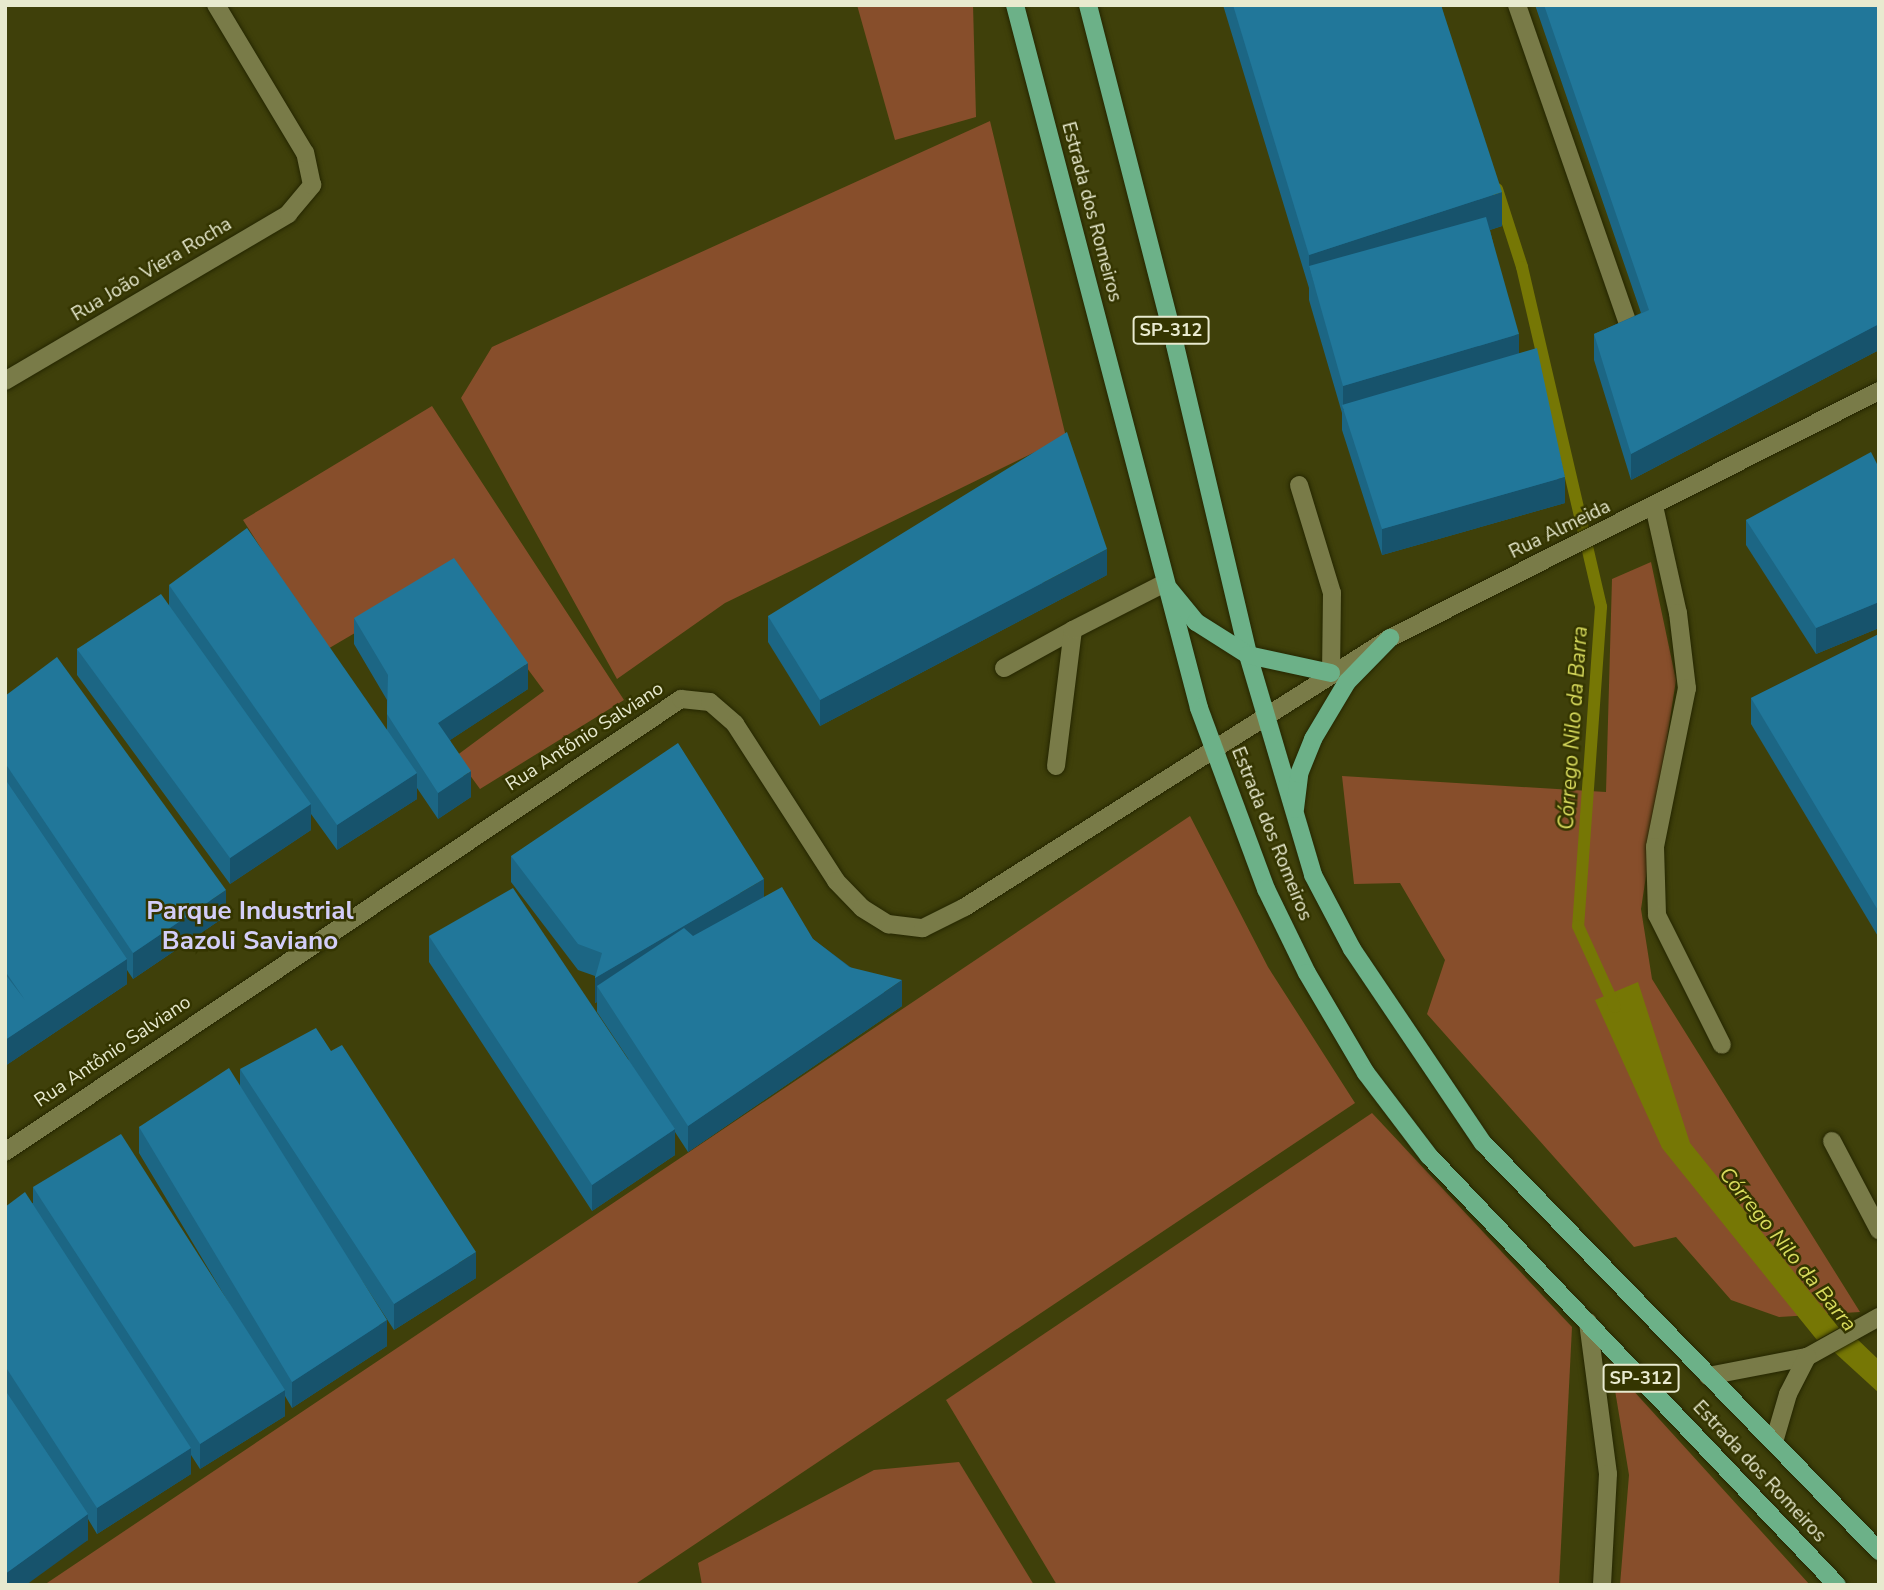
<!DOCTYPE html>
<meta charset="utf-8">
<style>
body{margin:0}
#map{position:relative;width:1884px;height:1590px;overflow:hidden;background:#3f400a;font-family:"Nunito Sans",sans-serif}
div>[style]{position:absolute}
.green>*{inset:0;background:#874e2b}
.water>*{inset:0;background:#767705}
.stream>*{height:12px;margin:-6px;padding:0 6px;transform-origin:6px;border-radius:6px;background:#767705}
.roads{filter:drop-shadow(0 0 2px #252600) drop-shadow(0 0 2px #252600)}
.service>*{height:18px;margin:-9px;padding:0 9px;transform-origin:9px;border-radius:9px;background:#797b48}
.minor>*{height:18px;margin:-9px;padding:0 9px;transform-origin:9px;border-radius:9px;background:#797b48}
.tertiary>*{height:18px;margin:-9px;padding:0 9px;transform-origin:9px;border-radius:9px;background:#797b48}
.primary>*{height:18px;margin:-9px;padding:0 9px;transform-origin:9px;border-radius:9px;background:#6cb188}
.wall>*{inset:0;background:#1c6684}
.shaded-wall>*{inset:0;background:#17536c}
.building>*{inset:0;background:#21779a}
span{translate:-50% -50%;white-space:nowrap;text-align:center;line-height:1.15;-webkit-text-stroke:5px #343500;paint-order:stroke}
.shield-label span{padding:2px 5px;background:#343500;border:2px solid;border-radius:5px;-webkit-text-stroke-width:0}
.shield-label{font-size:18px;color:#e8eacf;font-weight:700}
.street-label{font-size:19px;color:#e8eacf}
.water-label{font-size:21px;color:#d8db5c;font-style:italic}
.district-label{font-size:26px;color:#d3cef9;font-weight:700}
.frame{position:absolute;inset:0;border:7px solid #e8eacf;pointer-events:none}
</style>
<div id="map">
<div class="green">
<i style="clip-path:polygon(857px 5px,973px 5px,976px 117px,895px 140px)"></i>
<i style="clip-path:polygon(990px 121px,1066px 437px,725px 603px,617px 679px,461px 398px,492px 347px)"></i>
<i style="clip-path:polygon(432px 406px,624px 700px,480px 789px,456px 756px,544px 691px,457px 573px,326px 650px,243px 520px)"></i>
<i style="clip-path:polygon(1651px 562px,1676px 680px,1641px 909px,1652px 979px,1860px 1312px,1779px 1317px,1731px 1300px,1676px 1237px,1634px 1247px,1427px 1014px,1445px 960px,1400px 883px,1354px 884px,1342px 776px,1606px 792px,1612px 579px)"></i>
<i style="clip-path:polygon(1190px 816px,1268px 967px,1355px 1103px,634px 1585px,44px 1585px)"></i>
<i style="clip-path:polygon(1372px 1113px,1572px 1327px,1559px 1585px,1057px 1585px,946px 1400px)"></i>
<i style="clip-path:polygon(1611px 1366px,1810px 1585px,1620px 1585px,1629px 1475px)"></i>
<i style="clip-path:polygon(959px 1462px,1034px 1585px,702px 1585px,698px 1563px,874px 1470px)"></i>
</div>
<div class="water">
<i style="clip-path:polygon(1638px 982px,1690px 1143px,1839px 1328px,1817px 1340px,1662px 1148px,1595px 1000px)"></i>
<i style="clip-path:polygon(1855px 1337px,1879px 1360px,1879px 1393px,1833px 1351px)"></i>
</div>
<div class="stream">
<i style="left:1497px;top:189px;width:82px;rotate:72.2deg"></i>
<i style="left:1522px;top:267px;width:349px;rotate:76.9deg"></i>
<i style="left:1601px;top:607px;width:320px;rotate:94.1deg"></i>
<i style="left:1578px;top:926px;width:89px;rotate:65.4deg"></i>
</div>
<div class="roads">
<div class="service">
<i style="left:1517px;top:5px;width:344px;rotate:70.8deg"></i>
<i style="left:1299px;top:485px;width:113px;rotate:73deg"></i>
<i style="left:1332px;top:593px;width:80px;rotate:90.7deg"></i>
<i style="left:1654px;top:506px;width:110px;rotate:77.4deg"></i>
<i style="left:1678px;top:613px;width:76px;rotate:83.2deg"></i>
<i style="left:1687px;top:688px;width:162px;rotate:101.4deg"></i>
<i style="left:1655px;top:847px;width:68px;rotate:88.3deg"></i>
<i style="left:1657px;top:915px;width:145px;rotate:63.4deg"></i>
<i style="left:1004px;top:668px;width:79px;rotate:-28.8deg"></i>
<i style="left:1056px;top:766px;width:137px;rotate:-82.9deg"></i>
<i style="left:1073px;top:630px;width:103px;rotate:-27.1deg"></i>
<i style="left:1832px;top:1141px;width:101px;rotate:62.2deg"></i>
<i style="left:1708px;top:1376px;width:101px;rotate:-10.9deg"></i>
<i style="left:1807px;top:1357px;width:82px;rotate:-29.1deg"></i>
<i style="left:1774px;top:1442px;width:50px;rotate:-73.7deg"></i>
<i style="left:1788px;top:1394px;width:42px;rotate:-62.8deg"></i>
</div>
<div class="minor">
<i style="left:5px;top:381px;width:329px;rotate:-30.5deg"></i>
<i style="left:288px;top:214px;width:38px;rotate:-50deg"></i>
<i style="left:312px;top:185px;width:33px;rotate:-102deg"></i>
<i style="left:305px;top:153px;width:173px;rotate:-121deg"></i>
<i style="left:1588px;top:1322px;width:153px;rotate:82.5deg"></i>
<i style="left:1608px;top:1474px;width:111px;rotate:93.1deg"></i>
</div>
<div class="tertiary">
<i style="left:5px;top:1152px;width:814px;rotate:-33.83deg"></i>
<i style="left:681px;top:699px;width:29px;rotate:6deg"></i>
<i style="left:710px;top:702px;width:33px;rotate:41deg"></i>
<i style="left:735px;top:724px;width:187px;rotate:57.2deg"></i>
<i style="left:836px;top:881px;width:37px;rotate:46deg"></i>
<i style="left:862px;top:908px;width:31px;rotate:32deg"></i>
<i style="left:888px;top:924px;width:35px;rotate:7deg"></i>
<i style="left:923px;top:928px;width:47px;rotate:-26.6deg"></i>
<i style="left:965px;top:907px;width:503px;rotate:-32.33deg"></i>
<i style="left:1390px;top:638px;width:548px;rotate:-26.8deg"></i>
</div>
<div class="primary">
<i style="left:1015px;top:5px;width:727px;rotate:75.33deg"></i>
<i style="left:1199px;top:708px;width:193px;rotate:69.7deg"></i>
<i style="left:1266px;top:889px;width:93px;rotate:64deg"></i>
<i style="left:1307px;top:973px;width:116px;rotate:59.5deg"></i>
<i style="left:1366px;top:1073px;width:104px;rotate:52.8deg"></i>
<i style="left:1429px;top:1156px;width:592px;rotate:46.44deg"></i>
<i style="left:1088px;top:5px;width:351px;rotate:75.6deg"></i>
<i style="left:1175px;top:345px;width:318px;rotate:76.7deg"></i>
<i style="left:1248px;top:655px;width:229px;rotate:73.5deg"></i>
<i style="left:1313px;top:875px;width:84px;rotate:62.2deg"></i>
<i style="left:1352px;top:949px;width:234px;rotate:56deg"></i>
<i style="left:1483px;top:1143px;width:569px;rotate:45.86deg"></i>
<i style="left:1169px;top:589px;width:43px;rotate:50.7deg"></i>
<i style="left:1196px;top:622px;width:62px;rotate:32.4deg"></i>
<i style="left:1248px;top:655px;width:85px;rotate:12.2deg"></i>
<i style="left:1295px;top:809px;width:35px;rotate:-83deg"></i>
<i style="left:1299px;top:774px;width:38px;rotate:-68deg"></i>
<i style="left:1313px;top:739px;width:66px;rotate:-59.2deg"></i>
<i style="left:1347px;top:682px;width:62px;rotate:-45.7deg"></i>
</div>
</div>
<div class="wall">
<i style="clip-path:polygon(1223px 5px,1441px 5px,1502px 226px,1490px 230px,1519px 353px,1565px 503px,1382px 555px,1342px 430px,1342px 413px,1309px 300px,1309px 288px)"></i>
<i style="clip-path:polygon(1535px 5px,1879px 5px,1879px 350px,1631px 480px,1594px 360px,1594px 334px,1641px 313px)"></i>
<i style="clip-path:polygon(1879px 468px,1879px 628px,1816px 654px,1746px 545px,1746px 520px)"></i>
<i style="clip-path:polygon(1107px 575px,820px 726px,768px 642px,768px 616px)"></i>
<i style="clip-path:polygon(169px 585px,387px 730px,387px 700px,354px 644px,354px 618px,528px 689px,450px 740px,471px 797px,438px 819px,417px 788px,417px 799px,337px 850px,311px 814px,311px 830px,230px 884px,77px 675px,77px 649px,169px 605px)"></i>
<i style="clip-path:polygon(1879px 634px,1879px 938px,1751px 724px,1751px 698px)"></i>
<i style="clip-path:polygon(5px 696px,226px 916px,133px 979px,127px 970px,127px 984px,5px 1066px)"></i>
<i style="clip-path:polygon(511px 856px,764px 897px,813px 939px,902px 1006px,688px 1152px,675px 1132px,675px 1155px,592px 1211px,429px 962px,429px 936px,629px 1060px,597px 1012px,597px 1002px,595px 1003px,595px 976px,578px 970px,511px 882px)"></i>
<i style="clip-path:polygon(240px 1069px,476px 1278px,394px 1330px,359px 1276px,387px 1346px,292px 1408px,285px 1396px,285px 1416px,200px 1469px,191px 1455px,191px 1474px,97px 1534px,88px 1519px,88px 1540px,5px 1585px,5px 1207px,33px 1203px,33px 1187px,230px 1305px,139px 1153px,139px 1127px,240px 1086px)"></i>
</div>
<div class="shaded-wall">
<i style="clip-path:polygon(1502px 192px,1502px 226px,1315px 286px,1309px 266px,1309px 288px,1309px 255px)"></i>
<i style="clip-path:polygon(1879px 324px,1879px 350px,1631px 480px,1631px 454px)"></i>
<i style="clip-path:polygon(1519px 334px,1519px 367px,1343px 410px,1343px 386px)"></i>
<i style="clip-path:polygon(1565px 477px,1565px 503px,1382px 555px,1382px 529px)"></i>
<i style="clip-path:polygon(1107px 549px,1107px 575px,820px 726px,820px 700px)"></i>
<i style="clip-path:polygon(1879px 602px,1879px 628px,1816px 654px,1816px 628px)"></i>
<i style="clip-path:polygon(528px 663px,528px 689px,438px 748px,438px 723px)"></i>
<i style="clip-path:polygon(471px 771px,471px 797px,438px 819px,438px 793px)"></i>
<i style="clip-path:polygon(417px 773px,417px 799px,337px 850px,337px 825px)"></i>
<i style="clip-path:polygon(311px 804px,311px 830px,230px 884px,230px 858px)"></i>
<i style="clip-path:polygon(764px 879px,764px 905px,597px 986px,597px 1002px,595px 1003px,595px 978px)"></i>
<i style="clip-path:polygon(226px 890px,226px 916px,133px 979px,133px 953px)"></i>
<i style="clip-path:polygon(127px 959px,127px 984px,5px 1066px,5px 1040px)"></i>
<i style="clip-path:polygon(902px 980px,902px 1006px,688px 1152px,688px 1126px)"></i>
<i style="clip-path:polygon(675px 1129px,675px 1155px,592px 1211px,592px 1185px)"></i>
<i style="clip-path:polygon(476px 1252px,476px 1278px,394px 1330px,394px 1304px)"></i>
<i style="clip-path:polygon(387px 1320px,387px 1346px,292px 1408px,292px 1382px)"></i>
<i style="clip-path:polygon(285px 1390px,285px 1416px,200px 1469px,200px 1444px)"></i>
<i style="clip-path:polygon(191px 1448px,191px 1474px,97px 1534px,97px 1508px)"></i>
<i style="clip-path:polygon(88px 1514px,88px 1540px,26px 1585px,5px 1585px,5px 1574px)"></i>
</div>
<div class="building">
<i style="clip-path:polygon(1233px 5px,1441px 5px,1502px 192px,1309px 255px)"></i>
<i style="clip-path:polygon(1544px 5px,1879px 5px,1879px 324px,1631px 454px,1594px 334px,1649px 310px)"></i>
<i style="clip-path:polygon(1486px 217px,1519px 334px,1343px 386px,1309px 266px)"></i>
<i style="clip-path:polygon(1537px 348px,1565px 477px,1382px 529px,1342px 405px)"></i>
<i style="clip-path:polygon(1067px 432px,1107px 549px,820px 700px,768px 616px)"></i>
<i style="clip-path:polygon(1871px 452px,1879px 468px,1879px 602px,1816px 628px,1746px 520px)"></i>
<i style="clip-path:polygon(247px 528px,417px 773px,337px 825px,169px 585px)"></i>
<i style="clip-path:polygon(454px 558px,528px 663px,438px 723px,471px 771px,438px 793px,387px 714px,388px 675px,354px 618px)"></i>
<i style="clip-path:polygon(161px 594px,311px 804px,230px 858px,77px 649px)"></i>
<i style="clip-path:polygon(1879px 634px,1879px 912px,1751px 698px)"></i>
<i style="clip-path:polygon(57px 657px,226px 890px,133px 953px,5px 763px,5px 696px)"></i>
<i style="clip-path:polygon(678px 743px,764px 879px,595px 978px,602px 953px,578px 944px,511px 856px)"></i>
<i style="clip-path:polygon(5px 779px,127px 959px,5px 1040px,5px 974px,25px 1000px,5px 971px)"></i>
<i style="clip-path:polygon(782px 887px,813px 939px,849px 967px,902px 980px,688px 1126px,597px 986px,684px 928px,693px 936px)"></i>
<i style="clip-path:polygon(513px 888px,675px 1129px,592px 1185px,429px 936px)"></i>
<i style="clip-path:polygon(316px 1028px,331px 1051px,342px 1045px,476px 1252px,394px 1304px,240px 1069px)"></i>
<i style="clip-path:polygon(229px 1068px,387px 1320px,292px 1382px,139px 1127px)"></i>
<i style="clip-path:polygon(121px 1134px,285px 1390px,200px 1444px,33px 1187px)"></i>
<i style="clip-path:polygon(25px 1192px,191px 1448px,97px 1508px,5px 1366px,5px 1207px)"></i>
<i style="clip-path:polygon(5px 1390px,88px 1514px,5px 1574px)"></i>
</div>
<div class="shield-label">
<span style="left:1171px;top:330px">SP-312</span>
<span style="left:1641px;top:1378px">SP-312</span>
</div>
<div class="street-label">
<span style="left:1091px;top:212px;rotate:75deg">Estrada dos Romeiros</span>
<span style="left:152px;top:270px;rotate:-31deg">Rua João Viera Rocha</span>
<span style="left:1560px;top:530px;rotate:-26deg">Rua Almeida</span>
<span style="left:585px;top:737px;rotate:-33deg">Rua Antônio Salviano</span>
<span style="left:1271px;top:834px;rotate:68deg">Estrada dos Romeiros</span>
<span style="left:113px;top:1052px;rotate:-34deg">Rua Antônio Salviano</span>
<span style="left:1759px;top:1472px;rotate:47deg">Estrada dos Romeiros</span>
</div>
<div class="water-label">
<span style="left:1573px;top:728px;rotate:-86deg">Córrego Nilo da Barra</span>
<span style="left:1788px;top:1249px;rotate:51deg">Córrego Nilo da Barra</span>
</div>
<div class="district-label">
<span style="left:250px;top:926px">Parque Industrial<br>Bazoli Saviano</span>
</div>
<div class="frame"></div>
</div>
